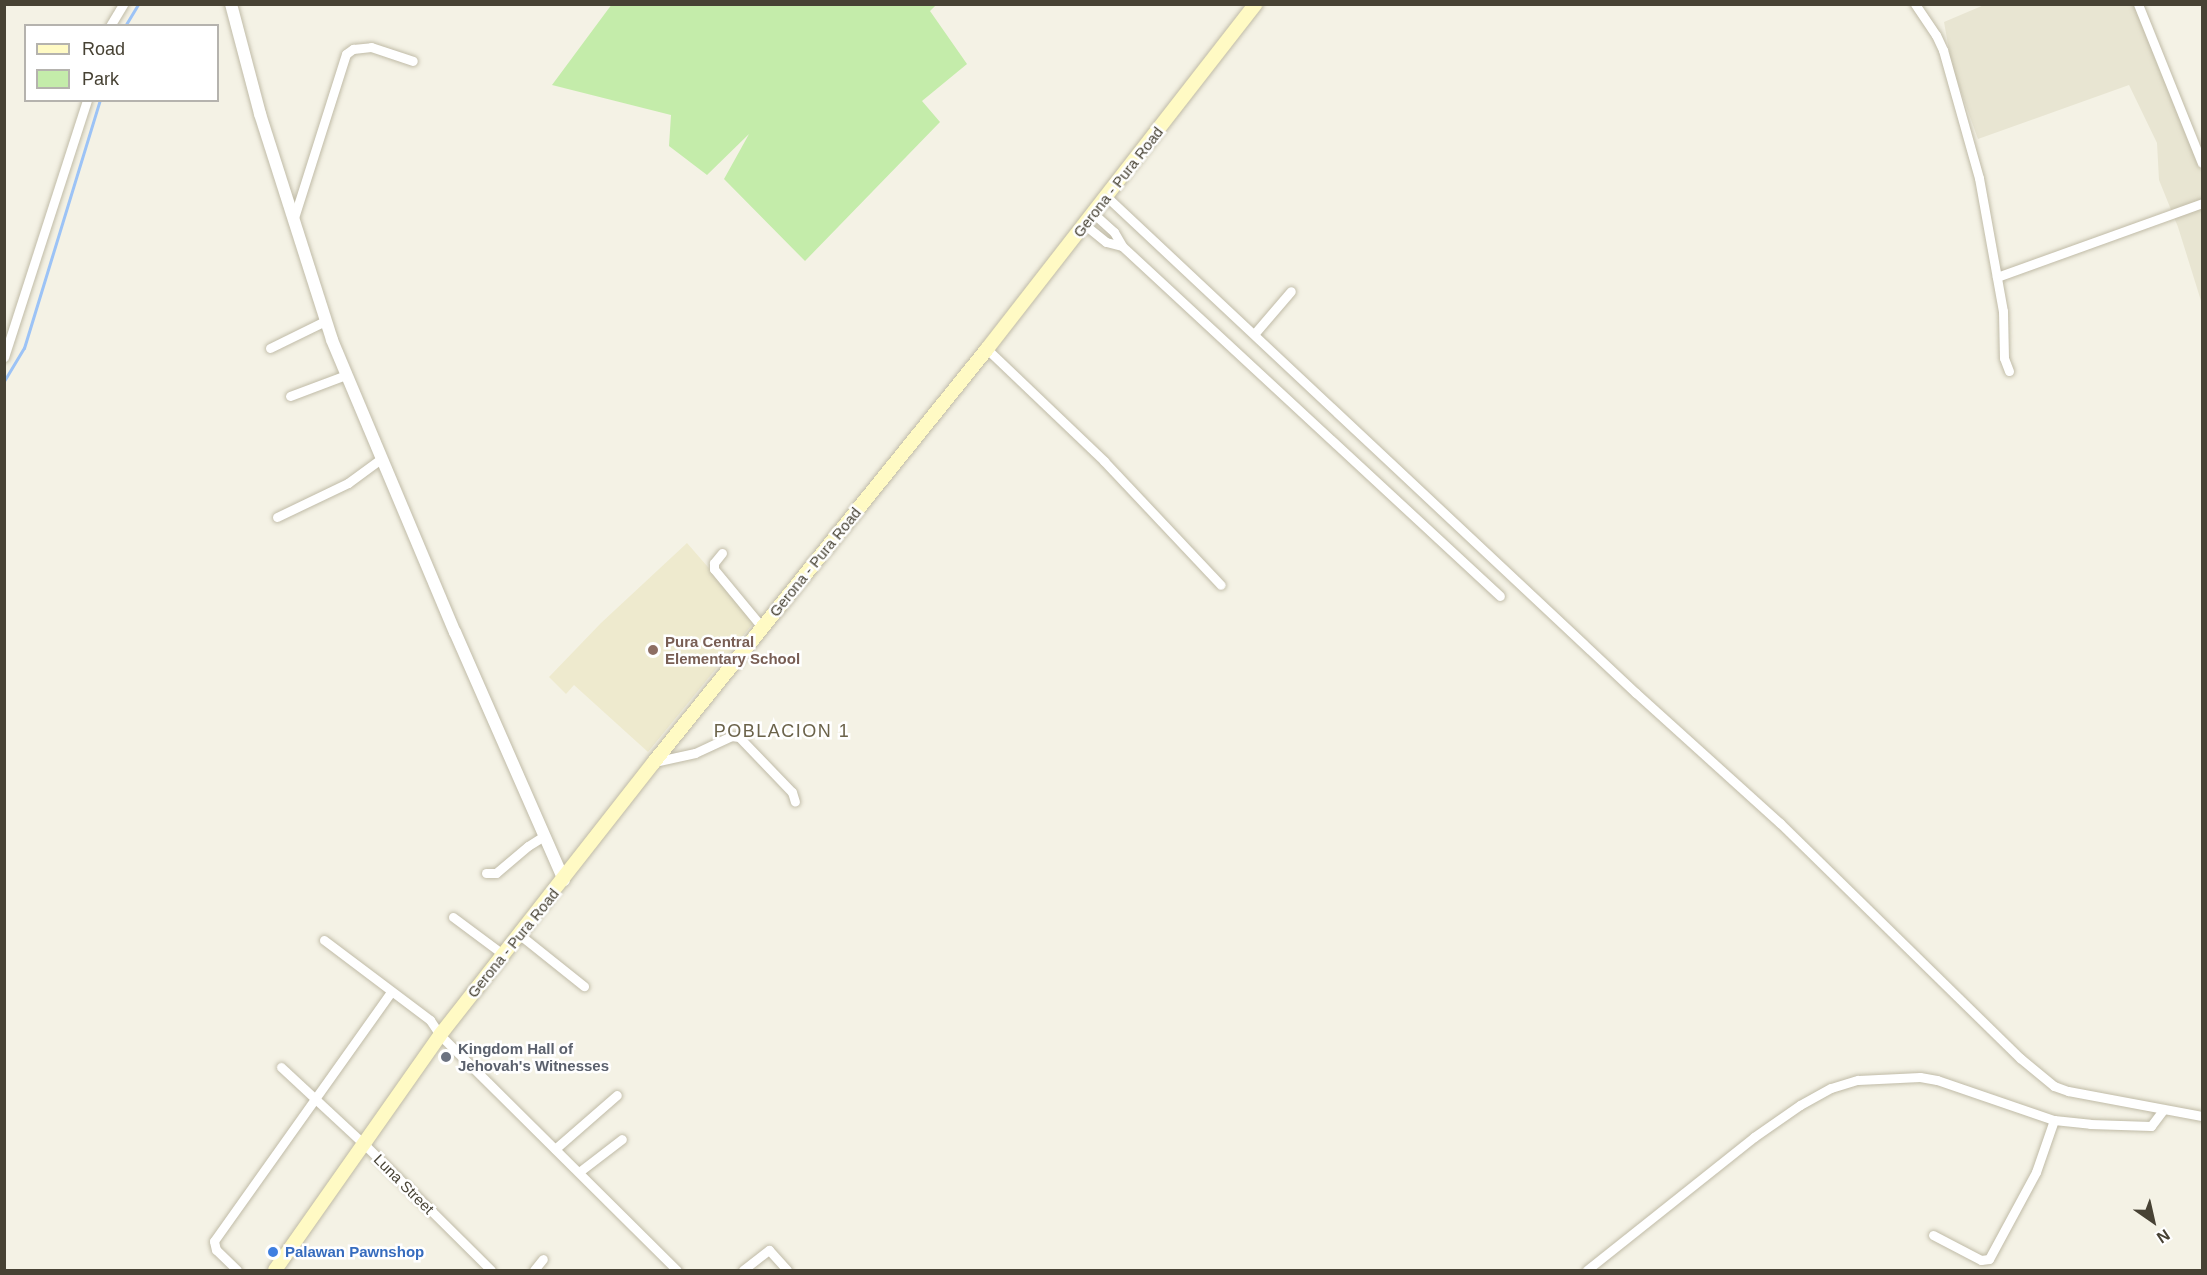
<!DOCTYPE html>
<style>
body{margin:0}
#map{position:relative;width:2207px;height:1275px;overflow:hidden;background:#f4f2e5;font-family:Helvetica,sans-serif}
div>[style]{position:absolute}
.residential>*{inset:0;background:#e8e5d2}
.education>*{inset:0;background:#eeeace}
.green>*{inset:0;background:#c4ecaa}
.stream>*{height:3px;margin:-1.5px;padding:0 1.5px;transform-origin:1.5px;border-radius:1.5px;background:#9cc3f6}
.roads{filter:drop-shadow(0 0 2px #c0bba7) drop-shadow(0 0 2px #c0bba7)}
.minor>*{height:9px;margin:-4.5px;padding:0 4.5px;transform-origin:4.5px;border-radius:4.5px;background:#fff}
.tertiary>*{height:12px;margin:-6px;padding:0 6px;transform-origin:6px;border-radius:6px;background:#fff}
.secondary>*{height:14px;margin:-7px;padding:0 7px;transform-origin:7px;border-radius:7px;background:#fffac4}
.dots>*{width:16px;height:16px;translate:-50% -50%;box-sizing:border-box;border:3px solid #fff;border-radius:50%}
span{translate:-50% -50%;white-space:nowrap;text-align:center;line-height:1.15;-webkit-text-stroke:5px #fff;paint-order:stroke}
.street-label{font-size:15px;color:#474234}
.education-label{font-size:15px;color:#785e54;font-weight:700}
.left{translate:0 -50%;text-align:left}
.worship-label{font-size:15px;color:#5b616d;font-weight:700}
.shop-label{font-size:15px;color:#366cbe;font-weight:700}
.quarter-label{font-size:18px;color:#6b634a;letter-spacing:1.5px}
.frame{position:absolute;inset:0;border:6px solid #474234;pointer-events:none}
.legend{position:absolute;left:24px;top:24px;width:195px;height:78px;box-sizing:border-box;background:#fff;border:2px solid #b5b3ae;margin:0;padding:8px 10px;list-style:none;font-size:18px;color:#474234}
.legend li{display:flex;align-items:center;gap:12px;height:30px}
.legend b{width:30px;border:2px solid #b5b3ae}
.north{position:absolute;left:2123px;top:1191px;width:60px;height:60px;-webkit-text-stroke:4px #fff;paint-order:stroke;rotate:146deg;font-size:16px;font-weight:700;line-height:24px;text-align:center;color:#474234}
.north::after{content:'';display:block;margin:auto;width:21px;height:27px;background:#474234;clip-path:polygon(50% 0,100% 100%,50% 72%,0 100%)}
</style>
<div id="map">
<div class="residential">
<i style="clip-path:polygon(1984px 5px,2137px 5px,2202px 173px,2202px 304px,2178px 227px,2159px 180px,2157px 143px,2129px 85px,1978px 139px,1952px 67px,1944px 22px)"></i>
</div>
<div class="education">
<i style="clip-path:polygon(687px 543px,755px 621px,648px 752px,574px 685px,566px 694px,549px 677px,601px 623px)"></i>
</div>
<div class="green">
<i style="clip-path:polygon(612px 4px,936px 5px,930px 11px,967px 64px,922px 101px,940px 122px,805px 261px,724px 179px,749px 134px,707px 175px,669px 146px,671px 115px,552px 85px)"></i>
</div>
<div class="stream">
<i style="left:125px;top:26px;width:26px;rotate:-59deg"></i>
<i style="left:4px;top:381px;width:39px;rotate:-59deg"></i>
<i style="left:24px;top:348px;width:259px;rotate:-73deg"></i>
</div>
<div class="roads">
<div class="minor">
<i style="left:1915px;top:4px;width:37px;rotate:56deg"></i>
<i style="left:1936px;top:35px;width:17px;rotate:65deg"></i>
<i style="left:1943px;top:50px;width:133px;rotate:74.3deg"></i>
<i style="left:1979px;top:178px;width:135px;rotate:79.8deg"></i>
<i style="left:2003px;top:311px;width:47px;rotate:88.8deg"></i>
<i style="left:2004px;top:358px;width:14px;rotate:69deg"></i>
<i style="left:2138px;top:4px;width:171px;rotate:68.1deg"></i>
<i style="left:110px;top:26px;width:26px;rotate:-59deg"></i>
<i style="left:1107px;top:197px;width:725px;rotate:43.16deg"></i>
<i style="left:1636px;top:693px;width:194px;rotate:42.1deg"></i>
<i style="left:1780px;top:823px;width:336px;rotate:44.4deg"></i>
<i style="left:2020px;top:1058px;width:44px;rotate:39.5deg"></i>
<i style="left:2054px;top:1086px;width:15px;rotate:20deg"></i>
<i style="left:2068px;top:1091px;width:136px;rotate:10.6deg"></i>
<i style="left:1094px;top:214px;width:27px;rotate:42deg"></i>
<i style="left:1114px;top:232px;width:16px;rotate:60deg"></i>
<i style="left:293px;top:221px;width:175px;rotate:-72.4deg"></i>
<i style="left:346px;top:54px;width:9px;rotate:-36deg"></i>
<i style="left:353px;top:49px;width:18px;rotate:-6deg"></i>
<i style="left:371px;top:47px;width:44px;rotate:18.4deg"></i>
<i style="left:1085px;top:225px;width:27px;rotate:39deg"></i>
<i style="left:1106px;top:242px;width:16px;rotate:14deg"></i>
<i style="left:1122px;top:246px;width:515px;rotate:42.8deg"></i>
<i style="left:1997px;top:277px;width:218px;rotate:-19.8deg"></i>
<i style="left:1255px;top:333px;width:55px;rotate:-49.4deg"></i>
<i style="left:270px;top:348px;width:61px;rotate:-26.1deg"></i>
<i style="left:987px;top:349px;width:162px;rotate:43.7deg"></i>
<i style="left:1104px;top:461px;width:170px;rotate:46.7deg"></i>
<i style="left:4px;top:357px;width:270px;rotate:-72.1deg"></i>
<i style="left:290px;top:396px;width:60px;rotate:-20.6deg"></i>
<i style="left:277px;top:517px;width:79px;rotate:-25.6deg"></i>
<i style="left:348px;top:483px;width:42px;rotate:-36.3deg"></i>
<i style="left:722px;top:553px;width:13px;rotate:129deg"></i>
<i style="left:714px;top:563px;width:6px;rotate:90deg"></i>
<i style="left:714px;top:569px;width:75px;rotate:50.4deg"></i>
<i style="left:654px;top:762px;width:42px;rotate:-12.4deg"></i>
<i style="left:695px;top:753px;width:40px;rotate:-25deg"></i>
<i style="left:731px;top:736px;width:8px;rotate:7deg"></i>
<i style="left:739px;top:737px;width:76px;rotate:46.1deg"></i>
<i style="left:792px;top:792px;width:10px;rotate:73deg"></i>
<i style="left:486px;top:873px;width:10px"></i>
<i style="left:496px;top:873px;width:42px;rotate:-40.2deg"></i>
<i style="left:528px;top:846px;width:19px;rotate:-32deg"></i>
<i style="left:453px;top:917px;width:64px;rotate:36.7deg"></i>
<i style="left:520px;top:935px;width:82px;rotate:38.6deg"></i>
<i style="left:324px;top:940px;width:133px;rotate:37deg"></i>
<i style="left:430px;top:1020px;width:18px;rotate:56deg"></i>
<i style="left:440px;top:1035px;width:334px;rotate:44.8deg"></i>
<i style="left:281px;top:1067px;width:113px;rotate:42.9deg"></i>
<i style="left:364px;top:1144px;width:179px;rotate:44.8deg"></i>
<i style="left:555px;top:1149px;width:82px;rotate:-41.1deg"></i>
<i style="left:579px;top:1172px;width:54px;rotate:-37.5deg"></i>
<i style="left:1933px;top:1235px;width:54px;rotate:27.5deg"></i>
<i style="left:1981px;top:1260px;width:8px;rotate:-7deg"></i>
<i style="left:1989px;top:1259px;width:99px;rotate:-61.6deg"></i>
<i style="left:2036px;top:1172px;width:55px;rotate:-70.9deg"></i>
<i style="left:237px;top:1270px;width:29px;rotate:-136deg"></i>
<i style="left:216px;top:1250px;width:9px;rotate:-103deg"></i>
<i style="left:214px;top:1241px;width:305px;rotate:-54.6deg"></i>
<i style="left:534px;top:1270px;width:14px;rotate:-51deg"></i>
<i style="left:743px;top:1270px;width:33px;rotate:-38deg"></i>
<i style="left:769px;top:1250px;width:27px;rotate:48deg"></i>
<i style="left:1587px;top:1270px;width:213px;rotate:-38.5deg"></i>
<i style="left:1754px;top:1137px;width:56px;rotate:-34.8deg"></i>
<i style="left:1800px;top:1105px;width:35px;rotate:-29deg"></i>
<i style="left:1831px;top:1088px;width:28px;rotate:-17deg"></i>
<i style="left:1858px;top:1080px;width:62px;rotate:-2.8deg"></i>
<i style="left:1920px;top:1077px;width:17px;rotate:10deg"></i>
<i style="left:1937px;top:1080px;width:124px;rotate:18.9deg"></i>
<i style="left:2054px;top:1120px;width:36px;rotate:6deg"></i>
<i style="left:2090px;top:1124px;width:61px;rotate:1.9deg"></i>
<i style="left:2151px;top:1126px;width:20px;rotate:-53deg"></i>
</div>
<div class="tertiary">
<i style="left:231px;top:4px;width:114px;rotate:75.2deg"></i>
<i style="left:260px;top:114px;width:237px;rotate:72.3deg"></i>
<i style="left:332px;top:340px;width:317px;rotate:67.2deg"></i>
<i style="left:455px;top:632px;width:271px;rotate:66.3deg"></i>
</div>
<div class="secondary">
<i style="left:275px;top:1270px;width:287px;rotate:-54.9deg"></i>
<i style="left:440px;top:1035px;width:347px;rotate:-51.9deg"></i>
<i style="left:654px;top:762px;width:531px;rotate:-51.12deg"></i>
<i style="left:987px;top:349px;width:437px;rotate:-52.1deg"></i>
</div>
</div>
<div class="dots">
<i style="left:653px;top:650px;background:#8d6e63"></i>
<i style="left:446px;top:1057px;background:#6b7280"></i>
<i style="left:273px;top:1252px;background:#3f7fe0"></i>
</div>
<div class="street-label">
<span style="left:1118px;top:182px;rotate:-52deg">Gerona - Pura Road</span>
<span style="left:815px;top:562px;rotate:-51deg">Gerona - Pura Road</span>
<span style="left:513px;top:943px;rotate:-51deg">Gerona - Pura Road</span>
<span style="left:404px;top:1184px;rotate:45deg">Luna Street</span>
</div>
<div class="education-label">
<span class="left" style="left:665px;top:650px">Pura Central<br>Elementary School</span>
</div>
<div class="worship-label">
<span class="left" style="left:458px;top:1057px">Kingdom Hall of<br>Jehovah's Witnesses</span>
</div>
<div class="shop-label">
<span class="left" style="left:285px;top:1252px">Palawan Pawnshop</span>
</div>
<div class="quarter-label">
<span style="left:782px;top:731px">POBLACION 1</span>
</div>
<div class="frame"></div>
<ul class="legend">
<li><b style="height:8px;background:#fffac4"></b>Road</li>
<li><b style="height:16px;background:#c4ecaa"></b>Park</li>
</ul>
<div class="north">N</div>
</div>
